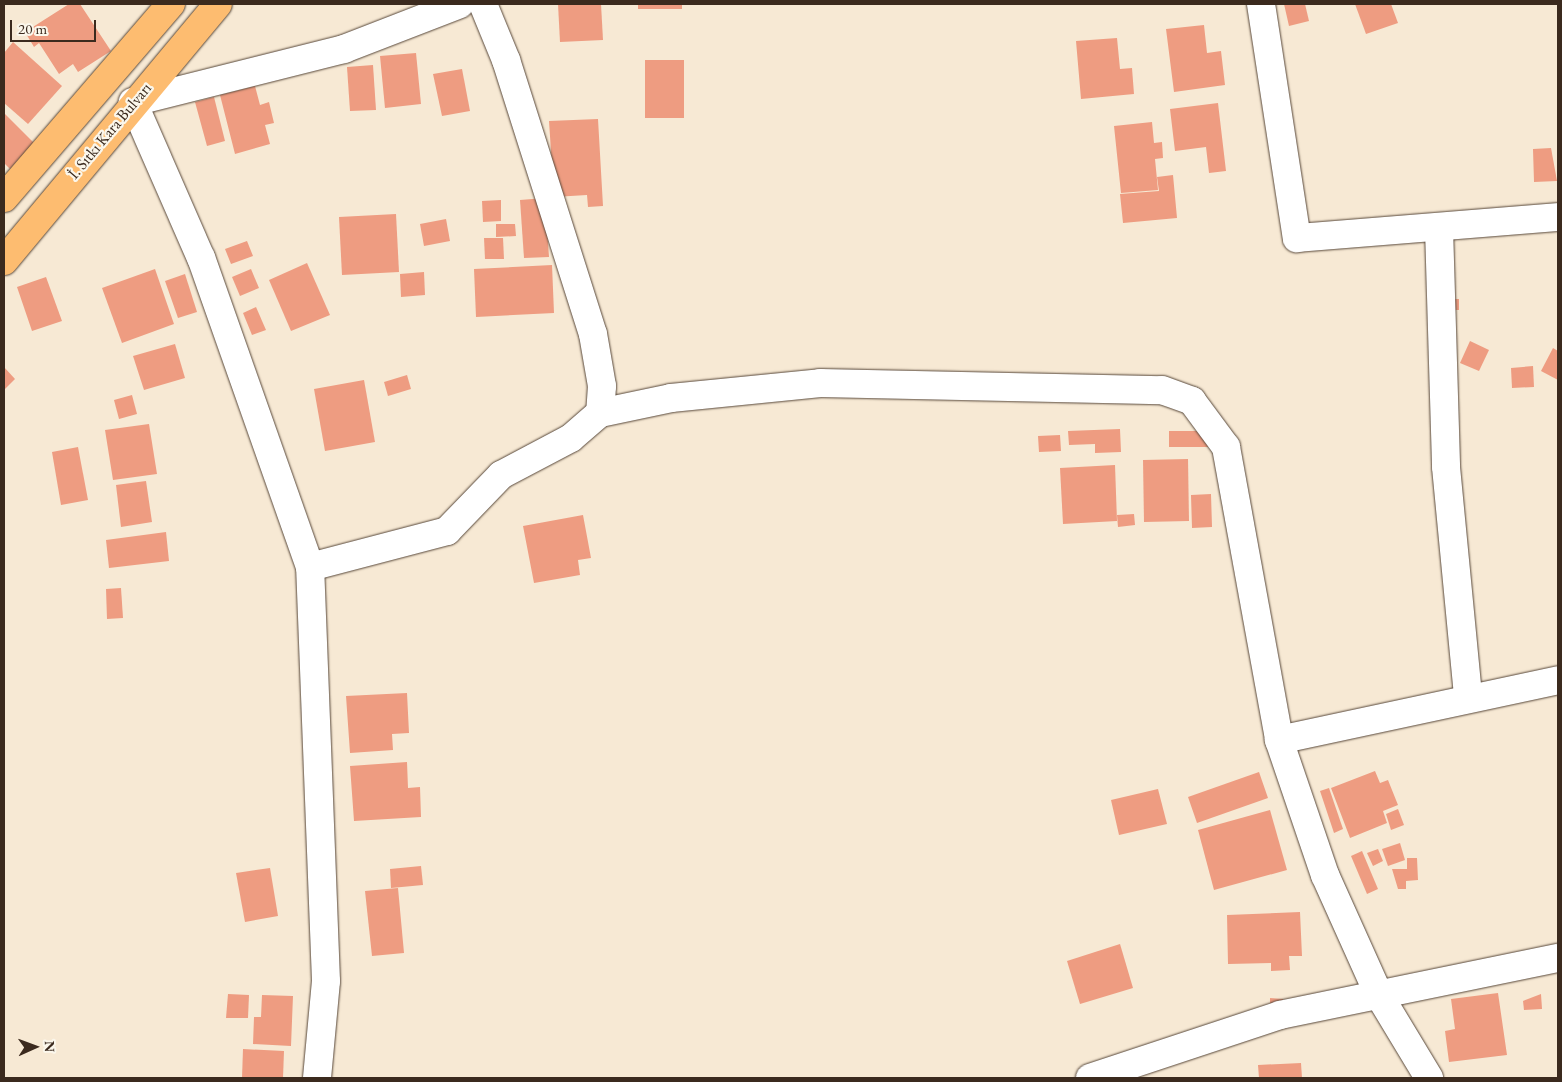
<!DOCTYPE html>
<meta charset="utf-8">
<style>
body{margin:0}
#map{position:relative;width:1562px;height:1082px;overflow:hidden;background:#f7e9d4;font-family:"EB Garamond",serif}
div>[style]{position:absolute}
.building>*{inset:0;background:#ee9c81}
.roads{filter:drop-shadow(0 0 1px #574739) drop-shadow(0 0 1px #574739)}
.minor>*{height:28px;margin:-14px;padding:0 14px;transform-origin:14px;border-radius:14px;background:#fff}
.major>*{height:28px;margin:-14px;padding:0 14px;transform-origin:14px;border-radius:14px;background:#fdbc70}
span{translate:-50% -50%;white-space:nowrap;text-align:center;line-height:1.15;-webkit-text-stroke:4.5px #fbf7ec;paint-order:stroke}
.street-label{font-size:16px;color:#3b2a1e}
.frame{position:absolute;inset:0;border:5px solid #3b2a1e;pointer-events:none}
.north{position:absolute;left:10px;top:1022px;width:50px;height:50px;-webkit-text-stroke:4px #fbf7ec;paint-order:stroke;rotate:88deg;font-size:14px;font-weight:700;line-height:20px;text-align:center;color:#3b2a1e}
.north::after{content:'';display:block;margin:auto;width:18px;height:22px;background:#3b2a1e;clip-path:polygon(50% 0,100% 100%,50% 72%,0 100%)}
.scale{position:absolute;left:10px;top:20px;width:86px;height:22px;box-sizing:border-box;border:2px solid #3b2a1e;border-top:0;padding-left:6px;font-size:15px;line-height:18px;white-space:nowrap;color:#3b2a1e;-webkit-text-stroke:4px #fbf7ec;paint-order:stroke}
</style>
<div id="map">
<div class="building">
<i style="clip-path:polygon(69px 4px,80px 4px,111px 51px,78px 72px,73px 64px,59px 74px,39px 43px,34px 47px,25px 32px)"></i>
<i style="clip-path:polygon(558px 4px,601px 4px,603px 40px,560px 42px)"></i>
<i style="clip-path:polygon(638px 4px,682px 4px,682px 9px,638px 9px)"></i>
<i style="clip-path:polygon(1284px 4px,1305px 4px,1309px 21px,1289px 26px)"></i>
<i style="clip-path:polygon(1355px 4px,1391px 4px,1398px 23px,1366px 34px)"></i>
<i style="clip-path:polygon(1204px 25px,1207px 53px,1221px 51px,1225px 85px,1174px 92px,1166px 29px)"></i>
<i style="clip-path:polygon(1117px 38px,1120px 69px,1132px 68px,1134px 94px,1081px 99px,1076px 41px)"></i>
<i style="clip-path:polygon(13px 42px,62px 86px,28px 124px,4px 103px,4px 53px)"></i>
<i style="clip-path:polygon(416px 53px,421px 104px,385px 108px,380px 56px)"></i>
<i style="clip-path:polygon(645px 60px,684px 60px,684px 118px,645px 118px)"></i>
<i style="clip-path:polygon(373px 65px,376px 110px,350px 111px,347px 67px)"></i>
<i style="clip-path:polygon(462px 69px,470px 111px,442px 116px,433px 74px)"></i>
<i style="clip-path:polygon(255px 86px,260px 105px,269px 102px,274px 123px,265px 125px,270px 144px,235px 154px,220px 95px)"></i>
<i style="clip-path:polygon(214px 97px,225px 141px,207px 146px,195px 102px)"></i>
<i style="clip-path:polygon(1218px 103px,1226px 171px,1209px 173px,1206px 147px,1175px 151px,1170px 109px)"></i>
<i style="clip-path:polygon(4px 113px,34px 143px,10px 169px,4px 163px)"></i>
<i style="clip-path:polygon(598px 119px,603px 206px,588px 207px,587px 195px,554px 197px,549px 121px)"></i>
<i style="clip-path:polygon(1152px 122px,1154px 143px,1162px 142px,1163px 158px,1155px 159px,1158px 190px,1121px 193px,1114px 126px)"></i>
<i style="clip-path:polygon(1551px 148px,1557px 181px,1534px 182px,1533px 149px)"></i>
<i style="clip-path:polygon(1173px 175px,1177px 218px,1123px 223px,1120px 194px,1159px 191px,1157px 177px)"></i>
<i style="clip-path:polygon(545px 198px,549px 257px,524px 258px,520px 200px)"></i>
<i style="clip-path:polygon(501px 200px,501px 221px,483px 222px,482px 201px)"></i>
<i style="clip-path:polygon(396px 214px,399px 272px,342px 275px,339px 217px)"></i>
<i style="clip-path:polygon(446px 219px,450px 241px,424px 246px,420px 224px)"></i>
<i style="clip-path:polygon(496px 224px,515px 224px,516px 236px,496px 237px)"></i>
<i style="clip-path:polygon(484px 238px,503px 238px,504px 259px,485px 259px)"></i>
<i style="clip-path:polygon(247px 241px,253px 256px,231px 264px,225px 249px)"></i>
<i style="clip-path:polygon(307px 263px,330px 315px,291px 331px,269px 280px)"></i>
<i style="clip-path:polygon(552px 265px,554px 313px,476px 317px,474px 269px)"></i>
<i style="clip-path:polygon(155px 269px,174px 324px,122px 343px,102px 288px)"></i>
<i style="clip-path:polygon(251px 269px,259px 288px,240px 296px,232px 277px)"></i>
<i style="clip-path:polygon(424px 272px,425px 295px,401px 297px,400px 274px)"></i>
<i style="clip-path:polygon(185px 274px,197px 312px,178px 318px,165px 281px)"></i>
<i style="clip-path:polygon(46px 277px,62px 321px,32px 331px,17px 287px)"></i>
<i style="clip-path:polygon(1454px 299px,1459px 299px,1459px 310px,1447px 310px)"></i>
<i style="clip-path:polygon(256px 307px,266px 330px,252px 335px,243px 313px)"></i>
<i style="clip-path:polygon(1470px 341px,1489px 350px,1479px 371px,1460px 363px)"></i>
<i style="clip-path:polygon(175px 344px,185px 378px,144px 390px,133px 356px)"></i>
<i style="clip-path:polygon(1553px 348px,1558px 351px,1558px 380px,1541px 371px)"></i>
<i style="clip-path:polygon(1533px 366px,1534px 387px,1512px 388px,1511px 368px)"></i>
<i style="clip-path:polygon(4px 367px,15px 379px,4px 390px)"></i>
<i style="clip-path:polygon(407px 375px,411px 389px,388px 396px,384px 382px)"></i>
<i style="clip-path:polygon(364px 380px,375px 442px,325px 451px,314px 389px)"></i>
<i style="clip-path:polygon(132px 395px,137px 414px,119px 419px,114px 400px)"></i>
<i style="clip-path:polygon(149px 424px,157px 474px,113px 480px,105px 430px)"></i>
<i style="clip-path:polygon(1120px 429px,1121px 452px,1095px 453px,1095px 444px,1069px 445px,1068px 431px)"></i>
<i style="clip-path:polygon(1169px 431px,1207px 431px,1208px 447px,1169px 447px)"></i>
<i style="clip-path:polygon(1060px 435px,1061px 451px,1039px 452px,1038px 436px)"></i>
<i style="clip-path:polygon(78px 447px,88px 500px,61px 505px,52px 452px)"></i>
<i style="clip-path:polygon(1188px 459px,1189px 521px,1144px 522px,1143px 460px)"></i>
<i style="clip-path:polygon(1115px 465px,1117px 521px,1063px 524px,1060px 468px)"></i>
<i style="clip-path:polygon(146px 481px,152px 522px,121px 527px,116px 485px)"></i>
<i style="clip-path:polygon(1211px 494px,1212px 527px,1192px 528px,1191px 495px)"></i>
<i style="clip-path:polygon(1134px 514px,1135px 525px,1118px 527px,1117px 515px)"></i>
<i style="clip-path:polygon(583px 515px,591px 558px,578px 560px,580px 575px,534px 583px,523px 526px)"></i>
<i style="clip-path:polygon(166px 532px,169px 561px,109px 568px,106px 540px)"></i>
<i style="clip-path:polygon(121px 588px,123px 618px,107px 619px,106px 589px)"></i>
<i style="clip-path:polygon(407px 693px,409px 733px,392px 734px,393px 750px,350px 753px,346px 696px)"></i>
<i style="clip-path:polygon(407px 762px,408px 788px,420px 787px,421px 817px,354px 821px,350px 766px)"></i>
<i style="clip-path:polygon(1375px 771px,1380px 783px,1388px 780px,1398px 805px,1383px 811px,1387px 823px,1350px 838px,1331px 788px)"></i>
<i style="clip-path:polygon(1259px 772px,1268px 798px,1197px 823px,1188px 797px)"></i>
<i style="clip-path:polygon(1329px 788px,1343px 829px,1334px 833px,1320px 791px)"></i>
<i style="clip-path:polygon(1158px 789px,1167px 824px,1119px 835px,1111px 800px)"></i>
<i style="clip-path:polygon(1398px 809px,1404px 825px,1391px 830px,1386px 814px)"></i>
<i style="clip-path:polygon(1270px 810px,1287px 870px,1214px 890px,1198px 830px)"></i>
<i style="clip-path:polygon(1400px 843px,1405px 860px,1388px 866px,1382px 849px)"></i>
<i style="clip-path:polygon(1378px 849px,1383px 861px,1373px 866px,1367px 853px)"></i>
<i style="clip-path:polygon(1362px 851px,1378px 889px,1367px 894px,1351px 856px)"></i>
<i style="clip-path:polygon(1407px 858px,1417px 858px,1418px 880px,1406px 881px,1406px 889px,1398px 889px,1392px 869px,1407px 869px)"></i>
<i style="clip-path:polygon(421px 866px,423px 885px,391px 888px,390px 869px)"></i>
<i style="clip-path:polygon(270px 868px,278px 916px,245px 922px,236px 873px)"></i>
<i style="clip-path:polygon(398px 888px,404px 953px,372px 956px,365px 891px)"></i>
<i style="clip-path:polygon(1300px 912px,1302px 956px,1289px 956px,1290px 970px,1271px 971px,1271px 963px,1228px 964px,1227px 915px)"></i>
<i style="clip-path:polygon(1120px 944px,1133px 988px,1080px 1004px,1067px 961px)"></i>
<i style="clip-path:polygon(1498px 993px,1507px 1055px,1449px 1062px,1445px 1031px,1455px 1029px,1451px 999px)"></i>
<i style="clip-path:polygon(228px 994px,249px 995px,248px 1018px,226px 1018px)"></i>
<i style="clip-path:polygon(1541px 994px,1542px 1009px,1524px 1010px,1523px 1001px)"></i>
<i style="clip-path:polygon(262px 995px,293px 996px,291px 1046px,253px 1044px,254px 1017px,261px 1017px)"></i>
<i style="clip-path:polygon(1270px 998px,1283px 999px,1283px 1007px,1270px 1007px)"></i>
<i style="clip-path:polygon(243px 1049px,284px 1051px,283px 1078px,242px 1078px)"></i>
<i style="clip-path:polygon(1301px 1063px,1302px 1078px,1259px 1078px,1258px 1065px)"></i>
</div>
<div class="roads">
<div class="minor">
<i style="left:483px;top:4px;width:61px;rotate:67.7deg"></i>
<i style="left:506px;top:60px;width:287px;rotate:72.4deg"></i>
<i style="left:593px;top:334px;width:53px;rotate:80.2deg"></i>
<i style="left:602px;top:386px;width:27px;rotate:94deg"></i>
<i style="left:1261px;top:4px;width:237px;rotate:81.3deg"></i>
<i style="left:1297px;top:238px;width:262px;rotate:-4.6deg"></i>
<i style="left:1439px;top:228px;width:239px;rotate:88.3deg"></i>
<i style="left:1446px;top:467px;width:230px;rotate:84.5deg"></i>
<i style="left:310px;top:567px;width:142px;rotate:-14.7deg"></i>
<i style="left:447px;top:531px;width:78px;rotate:-46deg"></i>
<i style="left:501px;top:475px;width:79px;rotate:-27.9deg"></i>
<i style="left:571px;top:438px;width:38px;rotate:-41deg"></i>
<i style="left:600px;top:413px;width:73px;rotate:-11.9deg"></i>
<i style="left:671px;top:398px;width:150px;rotate:-5.7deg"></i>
<i style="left:820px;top:383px;width:342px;rotate:1.2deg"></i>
<i style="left:1162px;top:390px;width:32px;rotate:20deg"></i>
<i style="left:1192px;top:401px;width:57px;rotate:53.5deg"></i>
<i style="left:1226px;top:447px;width:298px;rotate:79.7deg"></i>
<i style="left:1279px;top:740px;width:143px;rotate:71.2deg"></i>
<i style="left:1325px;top:875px;width:132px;rotate:65.8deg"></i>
<i style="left:1379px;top:995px;width:97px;rotate:58.9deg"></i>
<i style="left:1279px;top:740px;width:285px;rotate:-12.1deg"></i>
<i style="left:317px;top:1078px;width:97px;rotate:-84.7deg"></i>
<i style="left:326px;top:981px;width:414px;rotate:-92.2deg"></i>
<i style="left:310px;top:567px;width:328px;rotate:-109.4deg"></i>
<i style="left:201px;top:258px;width:170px;rotate:-113.6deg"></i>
<i style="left:133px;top:102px;width:218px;rotate:-14.1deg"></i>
<i style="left:344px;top:49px;width:124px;rotate:-21.2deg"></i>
<i style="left:1090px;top:1078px;width:200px;rotate:-18.3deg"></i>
<i style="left:1280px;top:1015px;width:284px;rotate:-11.6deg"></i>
</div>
<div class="major">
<i style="left:4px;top:198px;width:256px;rotate:-49.3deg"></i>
<i style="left:4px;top:261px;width:334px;rotate:-50.2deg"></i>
</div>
</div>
<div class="street-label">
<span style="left:110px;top:131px;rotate:-50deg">İ. Sıtkı Kara Bulvarı</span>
</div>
<div class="frame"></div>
<div class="north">N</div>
<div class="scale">20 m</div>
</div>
